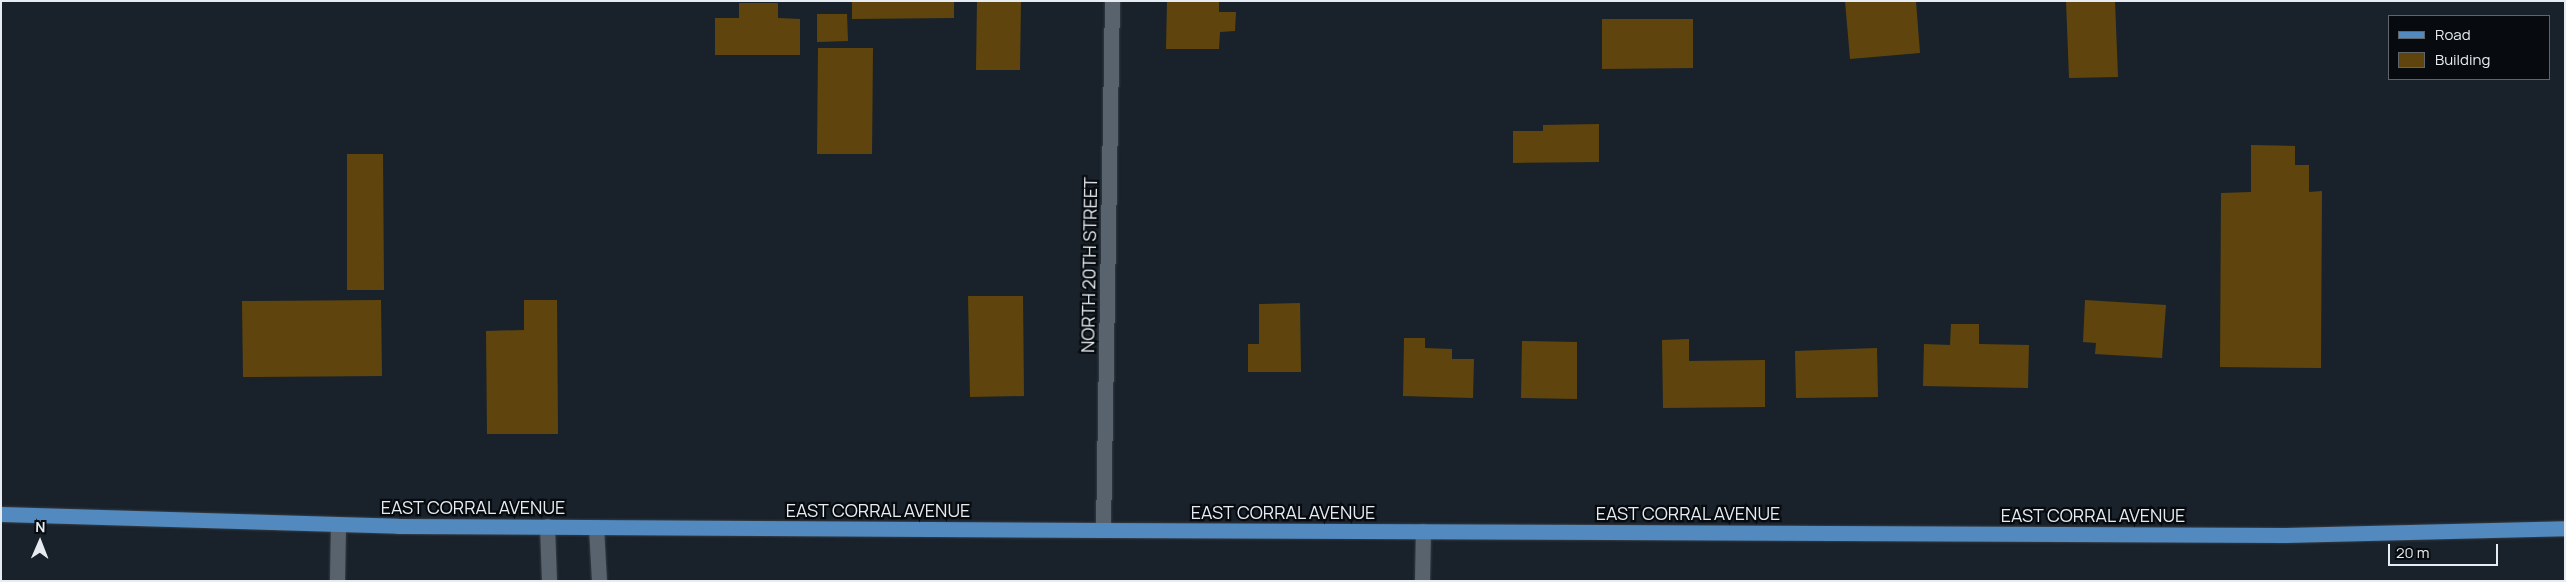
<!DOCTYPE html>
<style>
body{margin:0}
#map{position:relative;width:2566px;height:582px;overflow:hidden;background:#19222b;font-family:Manrope,sans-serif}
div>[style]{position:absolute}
.building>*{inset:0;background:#5f450d}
.roads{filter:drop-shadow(0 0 1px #363c44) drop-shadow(0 0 1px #363c44)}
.minor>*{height:15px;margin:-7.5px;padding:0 7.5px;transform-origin:7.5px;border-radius:7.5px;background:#59636e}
.major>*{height:15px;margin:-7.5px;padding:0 7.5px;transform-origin:7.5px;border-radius:7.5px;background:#5289be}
span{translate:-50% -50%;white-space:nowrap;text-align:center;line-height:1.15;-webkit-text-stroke:4.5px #070b0f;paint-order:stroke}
.street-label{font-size:18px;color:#e6ecf2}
.frame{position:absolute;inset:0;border:2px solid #e6ecf2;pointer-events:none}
.legend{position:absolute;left:2388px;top:15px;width:162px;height:65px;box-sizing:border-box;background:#070b0f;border:1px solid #60656a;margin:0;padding:6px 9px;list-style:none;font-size:15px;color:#e6ecf2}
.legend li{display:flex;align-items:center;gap:10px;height:25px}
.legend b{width:25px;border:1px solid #60656a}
.north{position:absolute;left:15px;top:517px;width:50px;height:50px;-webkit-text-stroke:4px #070b0f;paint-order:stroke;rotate:1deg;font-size:14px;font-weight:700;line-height:20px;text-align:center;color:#e6ecf2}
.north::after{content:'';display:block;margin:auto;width:18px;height:22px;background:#e6ecf2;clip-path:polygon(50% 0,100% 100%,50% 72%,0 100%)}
.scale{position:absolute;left:2388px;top:544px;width:110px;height:22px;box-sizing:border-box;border:2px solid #e6ecf2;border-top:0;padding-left:6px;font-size:15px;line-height:18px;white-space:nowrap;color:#e6ecf2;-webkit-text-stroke:4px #070b0f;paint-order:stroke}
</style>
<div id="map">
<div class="building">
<i style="clip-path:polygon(852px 1px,954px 1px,954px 18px,852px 19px)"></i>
<i style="clip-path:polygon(977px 1px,1021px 1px,1020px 70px,976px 70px)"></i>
<i style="clip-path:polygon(1167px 1px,1219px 1px,1219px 12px,1236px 12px,1235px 31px,1220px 32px,1219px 49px,1166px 49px)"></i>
<i style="clip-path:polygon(1845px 1px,1916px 1px,1920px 53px,1850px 59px)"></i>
<i style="clip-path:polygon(2066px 1px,2115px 1px,2118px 77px,2069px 78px)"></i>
<i style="clip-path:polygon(739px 3px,778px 3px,778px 18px,800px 19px,800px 55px,715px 55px,715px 18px,739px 18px)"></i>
<i style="clip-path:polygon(817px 14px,847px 14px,848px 41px,817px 42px)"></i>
<i style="clip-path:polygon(1602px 19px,1693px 19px,1693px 68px,1602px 69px)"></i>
<i style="clip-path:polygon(818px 48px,873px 48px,872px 154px,817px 154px)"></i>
<i style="clip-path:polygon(1599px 124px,1599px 162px,1513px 163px,1513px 131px,1543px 131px,1543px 125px)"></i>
<i style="clip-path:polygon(2251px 145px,2295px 146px,2295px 165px,2309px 165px,2309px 192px,2322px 191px,2321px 368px,2220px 367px,2221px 193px,2251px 192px)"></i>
<i style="clip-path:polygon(347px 154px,383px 154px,384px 290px,347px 290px)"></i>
<i style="clip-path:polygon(968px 296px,1023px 296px,1024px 396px,970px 397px)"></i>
<i style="clip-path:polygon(381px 300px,382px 376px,243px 377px,242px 301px)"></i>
<i style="clip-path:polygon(524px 300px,557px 300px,558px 434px,487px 434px,486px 331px,524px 330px)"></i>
<i style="clip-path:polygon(2085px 300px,2166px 305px,2162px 358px,2095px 354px,2096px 343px,2083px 342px)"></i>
<i style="clip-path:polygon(1300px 303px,1301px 372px,1248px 372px,1248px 344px,1259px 344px,1259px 304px)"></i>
<i style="clip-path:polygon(1951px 324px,1979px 324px,1979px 344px,2029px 345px,2028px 388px,1923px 386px,1924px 344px,1950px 345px)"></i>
<i style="clip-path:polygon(1404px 338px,1425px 338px,1425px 348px,1452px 349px,1452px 359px,1474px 359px,1473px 398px,1403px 396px)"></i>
<i style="clip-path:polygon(1689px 339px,1689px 361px,1765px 360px,1765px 407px,1663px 408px,1662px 340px)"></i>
<i style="clip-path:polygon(1522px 341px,1577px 342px,1577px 399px,1521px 398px)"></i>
<i style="clip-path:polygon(1877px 348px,1878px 397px,1796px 398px,1795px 351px)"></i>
</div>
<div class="roads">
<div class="minor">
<i style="left:547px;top:526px;width:55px;rotate:87.9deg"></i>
<i style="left:596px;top:527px;width:54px;rotate:86.8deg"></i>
<i style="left:1103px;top:530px;width:529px;rotate:-89.03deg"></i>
<i style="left:337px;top:581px;width:57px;rotate:-89deg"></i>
<i style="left:1422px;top:581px;width:50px;rotate:-88.9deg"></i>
</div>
<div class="major">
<i style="left:1px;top:514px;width:397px;rotate:1.7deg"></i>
<i style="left:398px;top:526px;width:705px;rotate:0.33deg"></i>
<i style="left:1103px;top:530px;width:1182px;rotate:0.24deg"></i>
<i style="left:2285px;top:535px;width:280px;rotate:-1.4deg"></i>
</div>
</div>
<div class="street-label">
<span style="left:1089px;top:265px;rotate:-89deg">NORTH 20TH STREET</span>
<span style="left:473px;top:507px">EAST CORRAL AVENUE</span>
<span style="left:878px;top:510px">EAST CORRAL AVENUE</span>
<span style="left:1283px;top:512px">EAST CORRAL AVENUE</span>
<span style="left:1688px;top:513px">EAST CORRAL AVENUE</span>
<span style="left:2093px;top:515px">EAST CORRAL AVENUE</span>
</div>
<div class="frame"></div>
<ul class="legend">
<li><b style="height:6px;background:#5289be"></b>Road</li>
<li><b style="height:14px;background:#5f450d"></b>Building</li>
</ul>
<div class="north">N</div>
<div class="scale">20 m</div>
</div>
